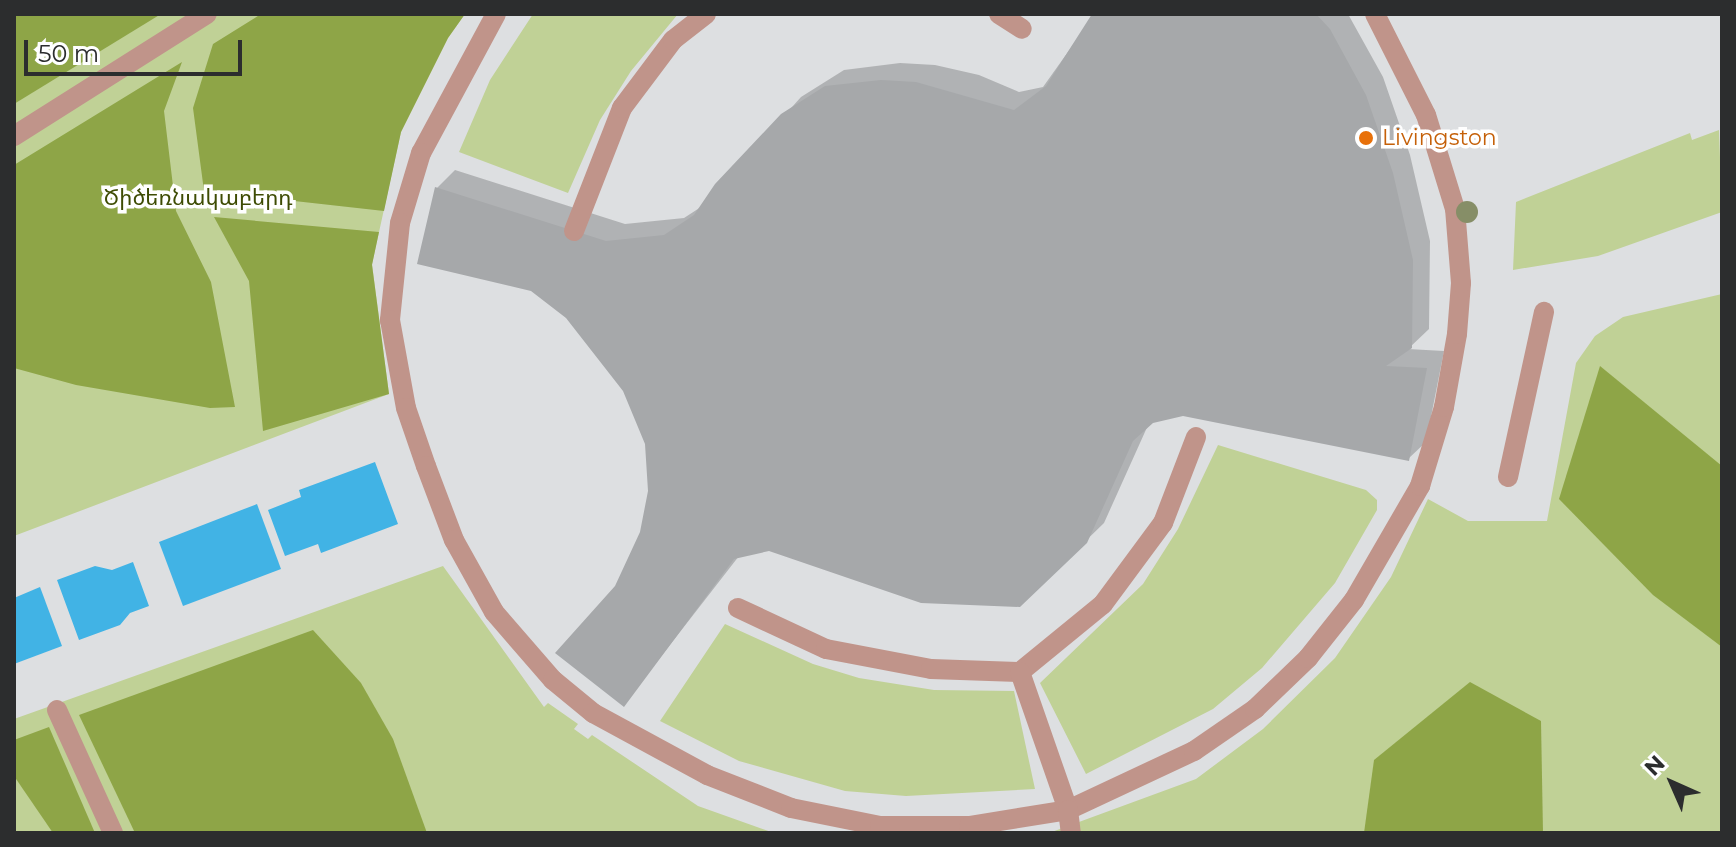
<!DOCTYPE html>
<meta charset="utf-8">
<style>
body{margin:0}
#map{position:relative;width:1736px;height:847px;overflow:hidden;background:#dddfe1;font-family:Montserrat,"Noto Sans Armenian",sans-serif}
div>[style]{position:absolute}
.green>*{inset:0;background:#c0d196}
.forest>*{inset:0;background:#8ea547}
.water>*{inset:0;background:#41b3e5}
.shadow>*{inset:0;background:#0003}
.building>*{inset:0;background:#a6a8aa}
.minor>*{height:20px;margin:-10px;padding:0 10px;transform-origin:10px;border-radius:10px;background:#c0948a}
.trees>*{width:22px;height:22px;margin:-11px;border-radius:50%;background:#868e67}
.dots>*{width:22px;height:22px;translate:-50% -50%;box-sizing:border-box;border:4px solid #fff;border-radius:50%}
span{translate:-50% -50%;white-space:nowrap;text-align:center;line-height:1.15;-webkit-text-stroke:7px #fff;paint-order:stroke}
.food-label{font-size:22px;color:#c56008}
.left{translate:0 -50%;text-align:left}
.park-label{font-size:22px;color:#3e4c04}
.frame{position:absolute;inset:0;border:16px solid #2c2d2e;pointer-events:none}
.north{position:absolute;left:1632px;top:743px;width:80px;height:80px;-webkit-text-stroke:6px #fff;paint-order:stroke;rotate:315deg;font-size:22px;font-weight:700;line-height:32px;text-align:center;color:#2c2d2e}
.north::after{content:'';display:block;margin:auto;width:28px;height:36px;background:#2c2d2e;clip-path:polygon(50% 0,100% 100%,50% 72%,0 100%)}
.scale{position:absolute;left:24px;top:40px;width:218px;height:36px;box-sizing:border-box;border:4px solid #2c2d2e;border-top:0;padding-left:10px;font-size:24px;line-height:28px;white-space:nowrap;color:#2c2d2e;-webkit-text-stroke:6px #fff;paint-order:stroke}
</style>
<div id="map">
<div class="green">
<i style="clip-path:polygon(14px 14px,465px 14px,448px 38px,401px 132px,372px 264px,389px 394px,14px 536px)"></i>
<i style="clip-path:polygon(533px 14px,678px 14px,631px 71px,600px 120px,568px 193px,459px 152px,490px 80px)"></i>
<i style="clip-path:polygon(1719px 130px,1722px 212px,1598px 256px,1513px 270px,1516px 202px,1690px 133px,1692px 140px)"></i>
<i style="clip-path:polygon(1722px 294px,1722px 833px,1049px 833px,1196px 779px,1263px 729px,1335px 658px,1391px 577px,1428px 499px,1468px 521px,1547px 521px,1576px 363px,1595px 336px,1623px 317px)"></i>
<i style="clip-path:polygon(1218px 445px,1366px 490px,1377px 500px,1377px 510px,1335px 583px,1262px 668px,1213px 709px,1086px 774px,1040px 683px,1143px 584px,1178px 529px)"></i>
<i style="clip-path:polygon(443px 566px,544px 707px,548px 703px,578px 724px,574px 729px,588px 739px,592px 735px,698px 806px,774px 833px,14px 833px,14px 719px)"></i>
<i style="clip-path:polygon(725px 624px,813px 664px,859px 678px,934px 690px,1014px 691px,1035px 789px,906px 796px,845px 791px,739px 761px,660px 721px)"></i>
</div>
<div class="forest">
<i style="clip-path:polygon(14px 14px,161px 14px,14px 104px)"></i>
<i style="clip-path:polygon(261px 14px,465px 14px,448px 38px,401px 132px,384px 211px,204px 191px,193px 108px,213px 44px)"></i>
<i style="clip-path:polygon(182px 62px,164px 111px,176px 211px,211px 282px,235px 407px,210px 408px,76px 385px,14px 368px,14px 165px)"></i>
<i style="clip-path:polygon(214px 217px,379px 232px,372px 265px,389px 394px,263px 431px,249px 281px)"></i>
<i style="clip-path:polygon(1600px 366px,1722px 466px,1722px 647px,1653px 595px,1559px 499px)"></i>
<i style="clip-path:polygon(313px 630px,361px 683px,393px 739px,427px 833px,135px 833px,79px 715px)"></i>
<i style="clip-path:polygon(1470px 682px,1541px 721px,1543px 833px,1364px 833px,1374px 760px)"></i>
<i style="clip-path:polygon(49px 727px,95px 833px,53px 833px,14px 776px,14px 740px)"></i>
</div>
<div class="water">
<i style="clip-path:polygon(375px 462px,398px 524px,321px 553px,318px 544px,285px 556px,268px 510px,301px 497px,299px 490px)"></i>
<i style="clip-path:polygon(257px 504px,281px 569px,183px 606px,159px 542px)"></i>
<i style="clip-path:polygon(133px 562px,149px 606px,130px 613px,120px 625px,79px 640px,57px 580px,95px 566px,112px 570px)"></i>
<i style="clip-path:polygon(40px 587px,62px 646px,14px 664px,14px 598px)"></i>
</div>
<div class="shadow">
<i style="clip-path:polygon(1095px 14px,1348px 14px,1383px 77px,1410px 155px,1430px 241px,1429px 329px,1408px 349px,1444px 351px,1426px 442px,1408px 459px,1183px 414px,1149px 423px,1104px 523px,1020px 605px,769px 549px,739px 556px,624px 704px,617px 587px,642px 532px,650px 491px,647px 444px,625px 390px,567px 317px,437px 188px,455px 170px,625px 224px,684px 218px,704px 205px,801px 97px,844px 70px,900px 63px,935px 65px,979px 75px,1019px 92px,1043px 87px)"></i>
</div>
<div class="building">
<i style="clip-path:polygon(1092px 14px,1316px 14px,1330px 29px,1366px 95px,1393px 173px,1413px 260px,1412px 348px,1386px 366px,1427px 368px,1409px 461px,1183px 416px,1153px 423px,1133px 441px,1087px 543px,1020px 607px,921px 603px,769px 551px,734px 559px,624px 707px,555px 653px,615px 586px,640px 532px,648px 491px,645px 444px,623px 391px,566px 318px,531px 291px,417px 264px,435px 187px,606px 241px,664px 235px,694px 215px,715px 184px,781px 114px,825px 86px,881px 80px,916px 82px,1014px 110px,1046px 86px)"></i>
</div>
<div class="minor">
<i style="left:496px;top:14px;width:158px;rotate:118.3deg"></i>
<i style="left:421px;top:153px;width:73px;rotate:106.7deg"></i>
<i style="left:400px;top:223px;width:98px;rotate:95.9deg"></i>
<i style="left:390px;top:320px;width:89px;rotate:79.7deg"></i>
<i style="left:406px;top:408px;width:61px;rotate:71deg"></i>
<i style="left:426px;top:466px;width:79px;rotate:69.3deg"></i>
<i style="left:454px;top:540px;width:82px;rotate:60.9deg"></i>
<i style="left:494px;top:612px;width:90px;rotate:49.1deg"></i>
<i style="left:553px;top:680px;width:52px;rotate:39.5deg"></i>
<i style="left:593px;top:713px;width:130px;rotate:28.5deg"></i>
<i style="left:707px;top:775px;width:90px;rotate:21.4deg"></i>
<i style="left:791px;top:808px;width:91px;rotate:11.4deg"></i>
<i style="left:880px;top:826px;width:89px"></i>
<i style="left:969px;top:826px;width:100px;rotate:-9.2deg"></i>
<i style="left:1068px;top:810px;width:139px;rotate:-25.1deg"></i>
<i style="left:1194px;top:751px;width:74px;rotate:-34.5deg"></i>
<i style="left:1255px;top:709px;width:74px;rotate:-43.9deg"></i>
<i style="left:1308px;top:658px;width:74px;rotate:-51.6deg"></i>
<i style="left:1354px;top:600px;width:132px;rotate:-59.9deg"></i>
<i style="left:1420px;top:486px;width:83px;rotate:-73.1deg"></i>
<i style="left:1444px;top:407px;width:74px;rotate:-79.9deg"></i>
<i style="left:1457px;top:334px;width:51px;rotate:-85.5deg"></i>
<i style="left:1461px;top:283px;width:74px;rotate:-94.6deg"></i>
<i style="left:1455px;top:209px;width:98px;rotate:-107.1deg"></i>
<i style="left:1426px;top:115px;width:113px;rotate:-116.8deg"></i>
<i style="left:999px;top:14px;width:27px;rotate:33deg"></i>
<i style="left:14px;top:136px;width:228px;rotate:-32.3deg"></i>
<i style="left:574px;top:231px;width:132px;rotate:-68.7deg"></i>
<i style="left:622px;top:108px;width:85px;rotate:-53.1deg"></i>
<i style="left:673px;top:40px;width:42px;rotate:-38.2deg"></i>
<i style="left:1508px;top:477px;width:169px;rotate:-77.7deg"></i>
<i style="left:738px;top:608px;width:97px;rotate:25deg"></i>
<i style="left:826px;top:649px;width:107px;rotate:10.8deg"></i>
<i style="left:931px;top:669px;width:89px;rotate:1.9deg"></i>
<i style="left:1020px;top:672px;width:107px;rotate:-39.3deg"></i>
<i style="left:1103px;top:604px;width:101px;rotate:-53.5deg"></i>
<i style="left:1163px;top:523px;width:92px;rotate:-69deg"></i>
<i style="left:1020px;top:672px;width:146px;rotate:70.8deg"></i>
<i style="left:1068px;top:810px;width:23px;rotate:83deg"></i>
<i style="left:57px;top:710px;width:135px;rotate:65.5deg"></i>
</div>
<div class="trees">
<i style="left:1467px;top:212px"></i>
</div>
<div class="dots">
<i style="left:1366px;top:138px;background:#e8710a"></i>
</div>
<div class="food-label">
<span class="left" style="left:1382px;top:138px">Livingston</span>
</div>
<div class="park-label">
<span style="left:198px;top:198px">Ծիծեռնակաբերդ</span>
</div>
<div class="frame"></div>
<div class="north">N</div>
<div class="scale">50 m</div>
</div>
